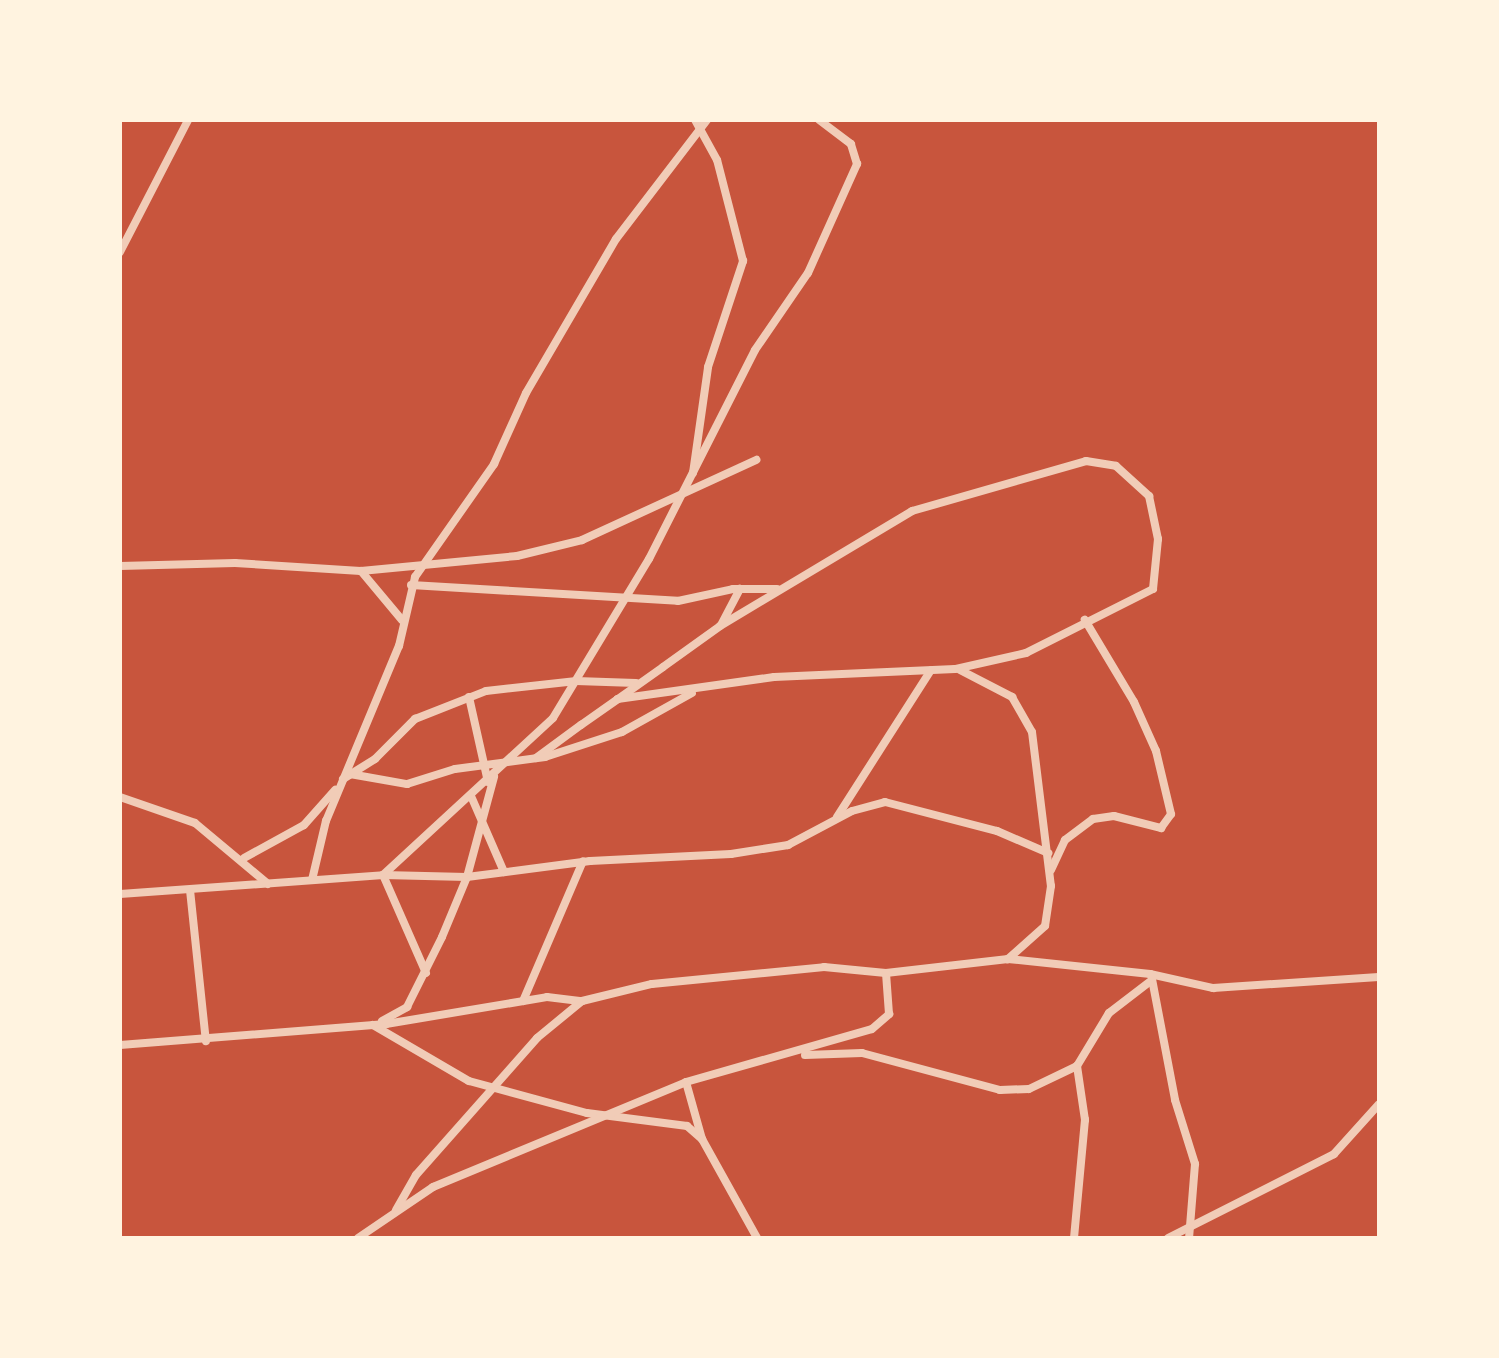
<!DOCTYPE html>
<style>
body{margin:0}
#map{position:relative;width:1499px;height:1358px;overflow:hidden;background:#c8553d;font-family:Rubik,sans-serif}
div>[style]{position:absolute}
.minor>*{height:8px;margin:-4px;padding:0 4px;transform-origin:4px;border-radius:4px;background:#f1ccb7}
span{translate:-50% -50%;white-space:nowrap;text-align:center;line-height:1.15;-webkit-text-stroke:8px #fff3e0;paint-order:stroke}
.frame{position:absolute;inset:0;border:122px solid #fff3e0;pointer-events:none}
</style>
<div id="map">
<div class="minor">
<i style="left:120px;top:252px;width:148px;rotate:-62.7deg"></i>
<i style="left:693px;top:473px;width:107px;rotate:-81.9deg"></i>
<i style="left:708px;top:367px;width:112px;rotate:-71.7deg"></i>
<i style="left:743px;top:261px;width:104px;rotate:-104.4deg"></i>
<i style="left:717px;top:160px;width:46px;rotate:-118.8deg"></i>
<i style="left:120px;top:566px;width:115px;rotate:-1.5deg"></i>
<i style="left:235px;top:563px;width:126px;rotate:3.6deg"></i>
<i style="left:361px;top:571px;width:157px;rotate:-5.5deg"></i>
<i style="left:517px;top:556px;width:67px;rotate:-13.8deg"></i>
<i style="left:582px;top:540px;width:192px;rotate:-24.7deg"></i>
<i style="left:361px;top:571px;width:64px;rotate:50.1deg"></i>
<i style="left:411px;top:585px;width:267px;rotate:3.4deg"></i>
<i style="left:678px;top:601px;width:56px;rotate:-12.3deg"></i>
<i style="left:733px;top:589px;width:44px"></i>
<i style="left:721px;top:625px;width:41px;rotate:-62.2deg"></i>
<i style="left:960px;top:670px;width:59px;rotate:27.4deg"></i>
<i style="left:1012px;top:697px;width:40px;rotate:60.3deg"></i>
<i style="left:1032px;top:732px;width:155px;rotate:83deg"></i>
<i style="left:1051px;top:886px;width:40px;rotate:98.5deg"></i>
<i style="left:1045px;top:926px;width:50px;rotate:138.3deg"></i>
<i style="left:469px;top:697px;width:87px;rotate:77.4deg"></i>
<i style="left:536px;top:758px;width:56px;rotate:-36.3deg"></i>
<i style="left:581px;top:725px;width:45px;rotate:-35.1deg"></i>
<i style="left:618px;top:699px;width:55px;rotate:-35.4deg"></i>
<i style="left:663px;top:667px;width:70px;rotate:-35.7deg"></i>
<i style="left:720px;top:626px;width:224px;rotate:-30.9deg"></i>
<i style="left:912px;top:511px;width:181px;rotate:-16deg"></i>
<i style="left:1086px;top:461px;width:30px;rotate:9deg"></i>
<i style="left:1116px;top:466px;width:45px;rotate:42.3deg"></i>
<i style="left:1149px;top:496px;width:44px;rotate:78.2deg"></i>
<i style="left:1158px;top:539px;width:50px;rotate:95.7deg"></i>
<i style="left:1153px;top:589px;width:142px;rotate:153.3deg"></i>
<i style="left:1026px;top:653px;width:73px;rotate:167.3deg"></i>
<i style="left:955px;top:669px;width:181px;rotate:177.5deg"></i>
<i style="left:774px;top:677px;width:158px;rotate:172deg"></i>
<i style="left:350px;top:774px;width:58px;rotate:10deg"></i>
<i style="left:407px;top:784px;width:50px;rotate:-17.4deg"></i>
<i style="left:455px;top:769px;width:91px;rotate:-7.6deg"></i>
<i style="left:545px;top:757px;width:81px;rotate:-18deg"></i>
<i style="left:622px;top:732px;width:80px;rotate:-29.1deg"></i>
<i style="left:343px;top:779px;width:38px;rotate:-32deg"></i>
<i style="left:375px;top:759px;width:57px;rotate:-45deg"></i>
<i style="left:415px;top:719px;width:76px;rotate:-21.5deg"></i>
<i style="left:486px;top:691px;width:91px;rotate:-6.3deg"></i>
<i style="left:576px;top:681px;width:60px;rotate:1.9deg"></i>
<i style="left:471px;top:796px;width:83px;rotate:66.5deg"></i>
<i style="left:120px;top:797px;width:79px;rotate:19.1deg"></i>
<i style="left:195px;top:823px;width:95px;rotate:39.9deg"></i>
<i style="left:837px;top:817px;width:174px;rotate:-57.4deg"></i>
<i style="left:244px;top:858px;width:68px;rotate:-28.8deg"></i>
<i style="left:304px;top:825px;width:47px;rotate:-48.5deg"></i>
<i style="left:1051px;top:870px;width:33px;rotate:-65deg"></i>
<i style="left:1065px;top:840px;width:35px;rotate:-37deg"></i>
<i style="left:1093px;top:819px;width:21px;rotate:-8deg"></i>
<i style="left:1114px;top:816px;width:49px;rotate:14.3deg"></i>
<i style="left:1161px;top:828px;width:17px;rotate:-54deg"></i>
<i style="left:1171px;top:814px;width:65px;rotate:-103.4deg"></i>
<i style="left:1156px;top:751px;width:54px;rotate:-114.2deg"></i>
<i style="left:1134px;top:702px;width:96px;rotate:-120.9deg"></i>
<i style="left:383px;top:875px;width:231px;rotate:-42.7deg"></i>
<i style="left:553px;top:718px;width:186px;rotate:-58.9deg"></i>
<i style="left:649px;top:559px;width:234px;rotate:-63.1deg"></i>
<i style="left:755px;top:350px;width:93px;rotate:-55.5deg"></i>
<i style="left:808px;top:273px;width:120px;rotate:-65.8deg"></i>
<i style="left:857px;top:164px;width:21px;rotate:-107deg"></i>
<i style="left:851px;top:144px;width:40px;rotate:-143deg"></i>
<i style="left:383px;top:875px;width:107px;rotate:66.3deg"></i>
<i style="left:312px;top:880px;width:61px;rotate:-76.7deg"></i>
<i style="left:326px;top:821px;width:190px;rotate:-67.4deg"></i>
<i style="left:399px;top:646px;width:71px;rotate:-76.9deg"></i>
<i style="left:415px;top:577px;width:138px;rotate:-55deg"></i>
<i style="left:494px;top:464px;width:78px;rotate:-65.7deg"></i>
<i style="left:526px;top:393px;width:178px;rotate:-59.7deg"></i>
<i style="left:616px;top:239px;width:150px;rotate:-52.6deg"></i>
<i style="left:190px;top:890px;width:152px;rotate:84deg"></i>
<i style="left:120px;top:894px;width:264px;rotate:-4.1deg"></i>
<i style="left:383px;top:875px;width:84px;rotate:1.4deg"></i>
<i style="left:467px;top:877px;width:124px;rotate:-7.4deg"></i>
<i style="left:590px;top:861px;width:141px;rotate:-2.8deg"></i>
<i style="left:731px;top:854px;width:58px;rotate:-9deg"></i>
<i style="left:788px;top:845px;width:72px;rotate:-28deg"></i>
<i style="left:852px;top:811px;width:34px;rotate:-15deg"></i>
<i style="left:885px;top:802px;width:116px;rotate:14.5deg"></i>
<i style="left:997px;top:831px;width:56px;rotate:23.3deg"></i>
<i style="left:1152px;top:979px;width:123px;rotate:79.2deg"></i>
<i style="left:1175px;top:1100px;width:67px;rotate:72.6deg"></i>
<i style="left:1195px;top:1164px;width:74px;rotate:94.6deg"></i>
<i style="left:523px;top:1001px;width:152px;rotate:-66.8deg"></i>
<i style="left:382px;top:1021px;width:29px;rotate:-29deg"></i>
<i style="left:407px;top:1007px;width:78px;rotate:-63.4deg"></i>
<i style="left:442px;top:937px;width:65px;rotate:-67.4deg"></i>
<i style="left:467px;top:877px;width:104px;rotate:-74.9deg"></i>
<i style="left:373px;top:1025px;width:111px;rotate:30.3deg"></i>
<i style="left:469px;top:1081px;width:122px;rotate:15.2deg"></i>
<i style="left:587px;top:1113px;width:101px;rotate:7.4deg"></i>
<i style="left:687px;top:1126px;width:20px;rotate:41deg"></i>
<i style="left:120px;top:1045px;width:267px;rotate:-4.5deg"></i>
<i style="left:386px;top:1024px;width:163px;rotate:-9.5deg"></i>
<i style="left:547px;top:997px;width:35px;rotate:7deg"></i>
<i style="left:805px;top:1055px;width:57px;rotate:-2deg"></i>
<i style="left:862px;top:1053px;width:143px;rotate:15deg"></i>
<i style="left:1000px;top:1090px;width:29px;rotate:-2deg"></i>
<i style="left:1029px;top:1089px;width:53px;rotate:-25.6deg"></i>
<i style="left:1077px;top:1066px;width:62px;rotate:-58.9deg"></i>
<i style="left:1109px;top:1013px;width:54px;rotate:-37.5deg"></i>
<i style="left:686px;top:1082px;width:59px;rotate:74.3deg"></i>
<i style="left:702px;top:1139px;width:113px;rotate:60.9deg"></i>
<i style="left:396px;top:1210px;width:40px;rotate:-60.3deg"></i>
<i style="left:416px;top:1175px;width:183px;rotate:-48.5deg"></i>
<i style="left:537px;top:1038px;width:58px;rotate:-39.4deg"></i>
<i style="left:582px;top:1001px;width:72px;rotate:-13.7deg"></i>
<i style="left:652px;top:984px;width:173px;rotate:-5.6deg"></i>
<i style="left:824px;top:967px;width:62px;rotate:5.5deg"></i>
<i style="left:886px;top:973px;width:123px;rotate:-6.5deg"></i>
<i style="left:1008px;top:959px;width:143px;rotate:6deg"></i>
<i style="left:1150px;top:974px;width:65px;rotate:12.5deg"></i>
<i style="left:1213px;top:988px;width:166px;rotate:-3.8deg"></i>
<i style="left:358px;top:1238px;width:91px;rotate:-34.2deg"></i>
<i style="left:433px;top:1187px;width:274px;rotate:-22.5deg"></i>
<i style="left:686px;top:1082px;width:193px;rotate:-15.9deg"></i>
<i style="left:872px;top:1029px;width:23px;rotate:-41deg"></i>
<i style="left:889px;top:1014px;width:41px;rotate:-94.2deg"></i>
<i style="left:1074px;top:1238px;width:119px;rotate:-84.7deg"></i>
<i style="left:1085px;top:1120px;width:55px;rotate:-98.4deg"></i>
<i style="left:1168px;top:1238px;width:186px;rotate:-26.8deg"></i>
<i style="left:1334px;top:1154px;width:67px;rotate:-48deg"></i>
</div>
<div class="frame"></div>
</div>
